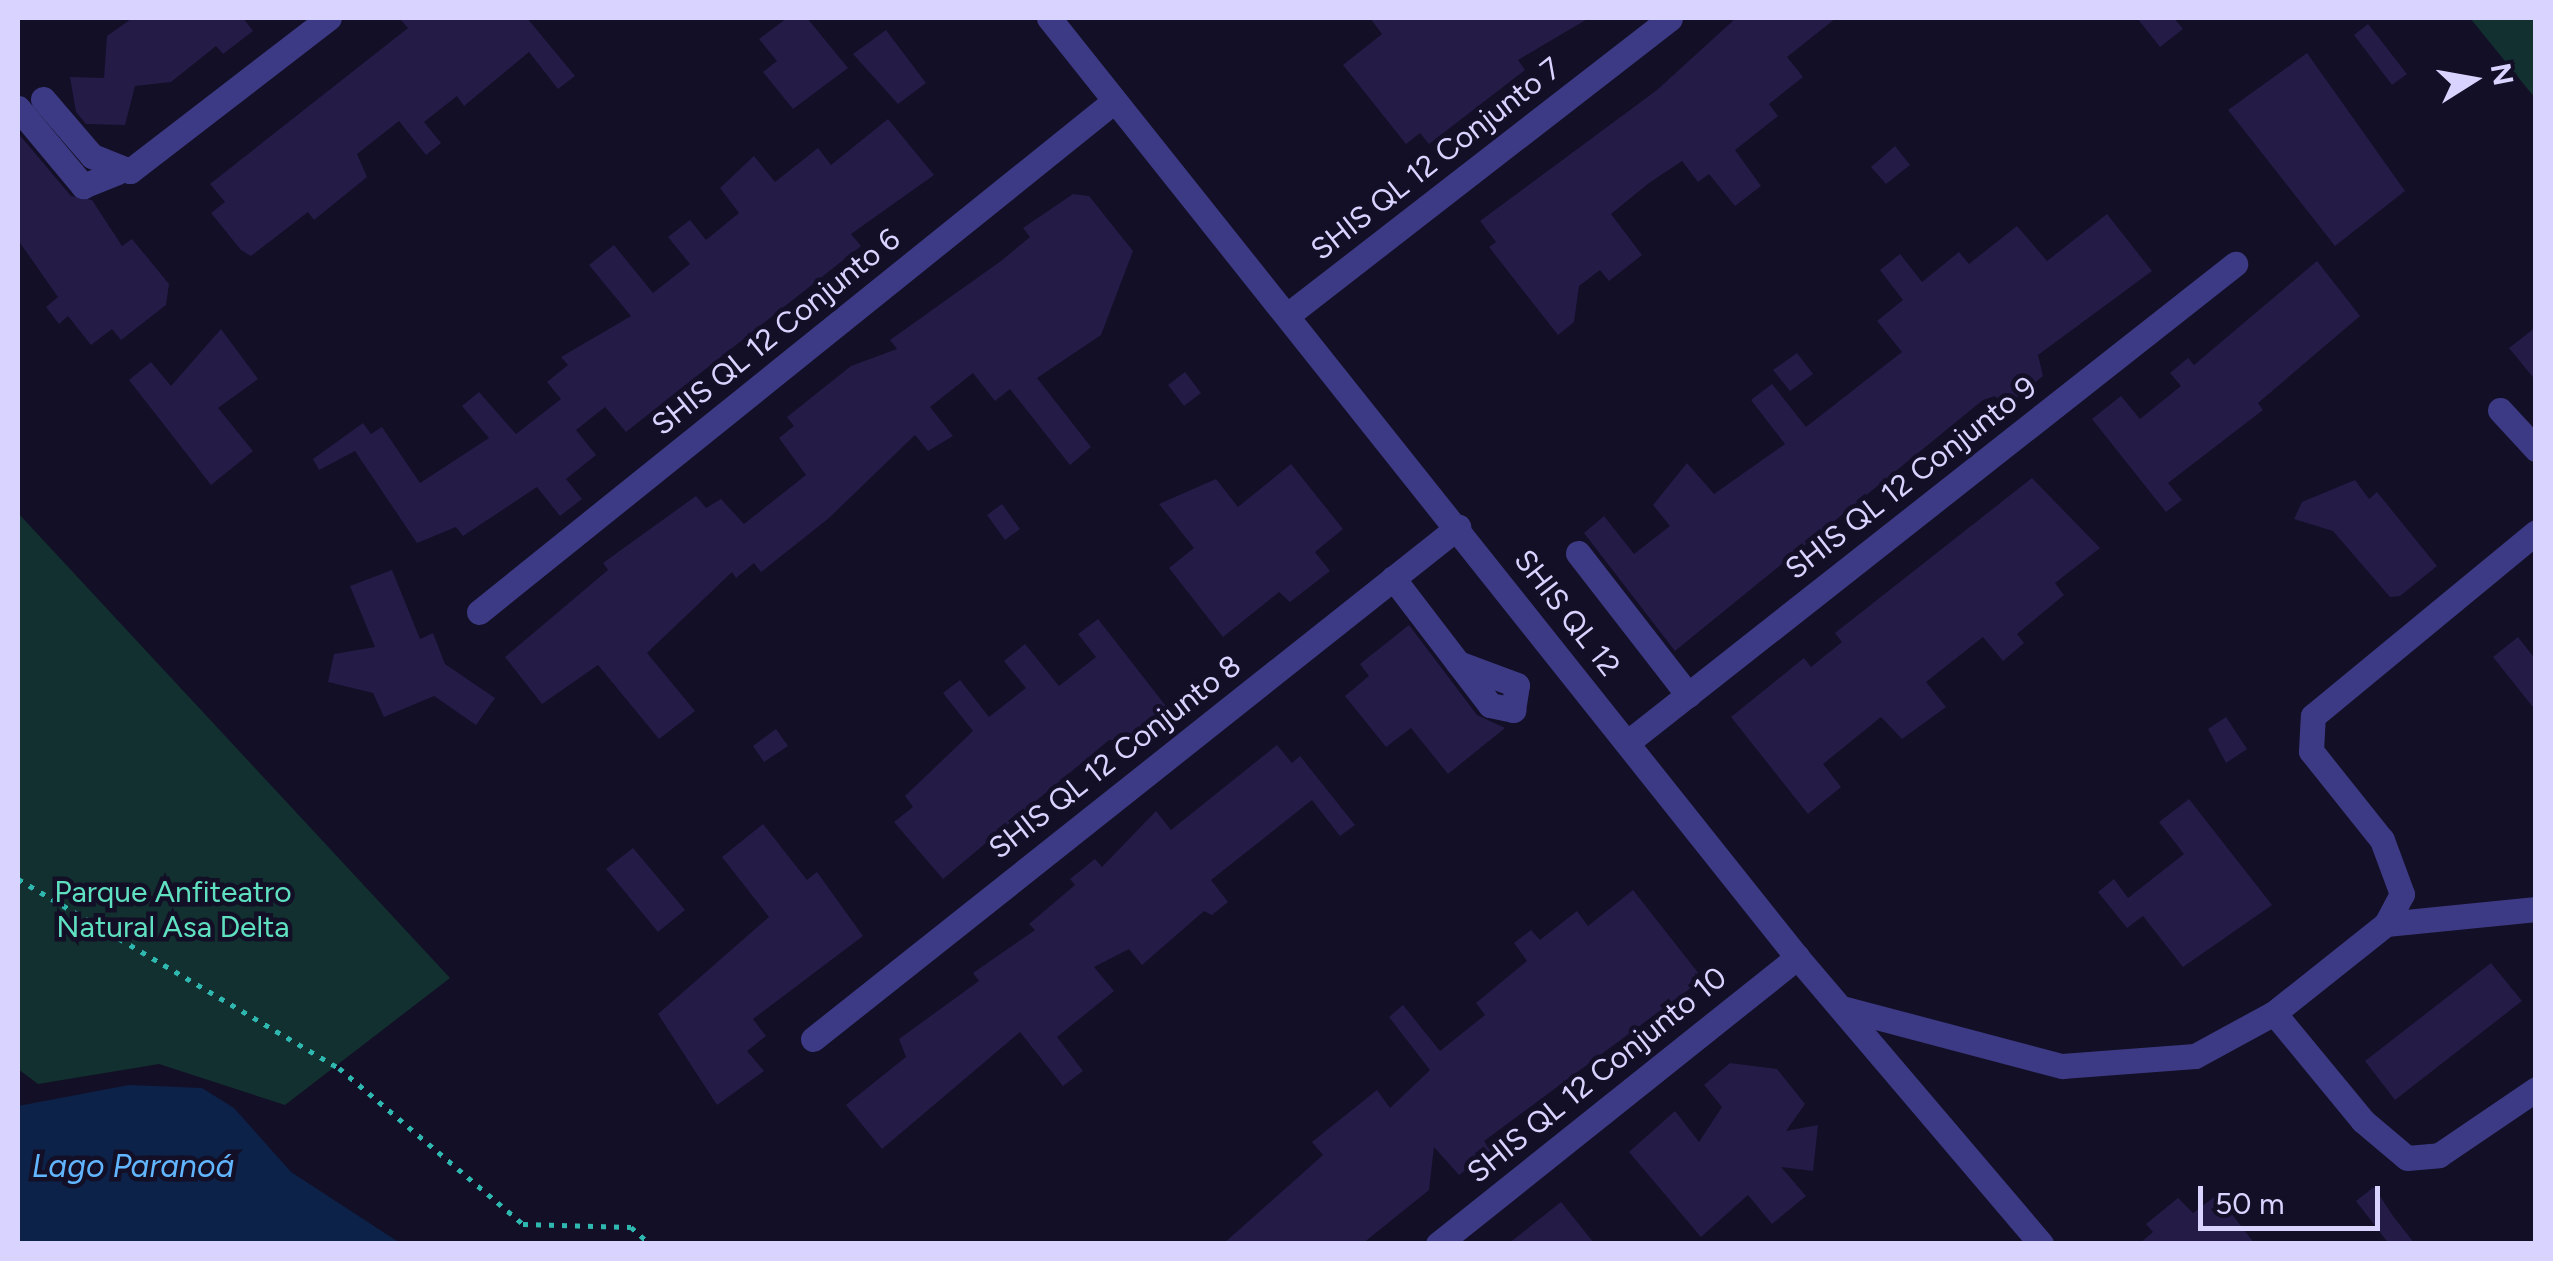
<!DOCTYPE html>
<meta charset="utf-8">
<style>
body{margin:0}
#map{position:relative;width:2553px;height:1261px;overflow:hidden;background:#130f26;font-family:Figtree,sans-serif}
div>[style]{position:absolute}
.green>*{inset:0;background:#12302f}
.water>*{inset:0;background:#0c2248}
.building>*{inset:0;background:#241b47}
.path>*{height:5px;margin-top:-2.5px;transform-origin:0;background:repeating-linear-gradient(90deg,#2fb8b0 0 5px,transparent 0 13px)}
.minor>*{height:25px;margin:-12.5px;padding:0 12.5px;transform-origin:12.5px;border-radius:12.5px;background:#3d3a85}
span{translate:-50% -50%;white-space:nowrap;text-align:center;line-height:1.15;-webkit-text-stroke:9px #130f26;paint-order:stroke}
.street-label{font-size:30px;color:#d9d4ff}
.park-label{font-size:30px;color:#5fe0c0}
.water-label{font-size:32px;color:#62b6ff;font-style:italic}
.frame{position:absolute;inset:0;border:20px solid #d9d4ff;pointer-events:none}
.north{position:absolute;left:2423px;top:30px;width:100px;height:100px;-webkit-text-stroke:8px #130f26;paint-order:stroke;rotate:79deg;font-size:28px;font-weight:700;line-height:40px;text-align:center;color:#d9d4ff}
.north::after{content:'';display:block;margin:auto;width:35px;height:45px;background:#d9d4ff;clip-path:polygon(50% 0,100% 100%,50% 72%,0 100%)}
.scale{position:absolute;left:2198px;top:1186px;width:182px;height:45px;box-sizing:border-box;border:5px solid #d9d4ff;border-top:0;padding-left:12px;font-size:30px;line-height:35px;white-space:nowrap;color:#d9d4ff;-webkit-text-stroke:8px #130f26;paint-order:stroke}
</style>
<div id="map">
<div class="green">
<i style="clip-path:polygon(2470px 18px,2535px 18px,2535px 98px)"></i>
<i style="clip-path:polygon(18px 513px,450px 978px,285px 1105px,159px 1064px,38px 1084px,18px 1069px)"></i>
</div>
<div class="water">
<i style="clip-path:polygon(129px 1085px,202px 1088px,234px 1108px,291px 1172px,400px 1243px,18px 1243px,18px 1106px)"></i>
</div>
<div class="building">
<i style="clip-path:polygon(243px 18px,253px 31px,223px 54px,216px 46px,171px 82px,135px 86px,125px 125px,86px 124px,76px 112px,70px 77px,104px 78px,107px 36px,131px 19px)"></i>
<i style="clip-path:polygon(399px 18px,527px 18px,575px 76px,558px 89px,529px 52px,464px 106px,457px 96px,424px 122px,441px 143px,426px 155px,399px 121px,357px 154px,367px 177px,314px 220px,308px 212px,251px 256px,241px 250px,211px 213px,225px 202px,210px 184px,408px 28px)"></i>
<i style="clip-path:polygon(787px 18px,807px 18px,848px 68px,793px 109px,763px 72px,777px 61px,759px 39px)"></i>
<i style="clip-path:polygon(1370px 18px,1589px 18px,1518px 60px,1525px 70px,1429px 144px,1420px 133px,1406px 144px,1343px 65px,1382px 34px)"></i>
<i style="clip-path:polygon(1736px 18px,1836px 18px,1787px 57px,1803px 77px,1769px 104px,1778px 116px,1735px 150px,1761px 186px,1735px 206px,1709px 174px,1698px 182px,1682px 161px,1649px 183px,1611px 214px,1642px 255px,1609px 281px,1600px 270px,1579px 286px,1574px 322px,1558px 335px,1489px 247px,1496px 242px,1480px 221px,1657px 90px)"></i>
<i style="clip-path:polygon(2137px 18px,2174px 18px,2183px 29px,2160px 47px)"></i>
<i style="clip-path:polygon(2368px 24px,2407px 74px,2392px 85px,2354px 35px)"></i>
<i style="clip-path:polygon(886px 30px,926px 83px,898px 104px,853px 54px)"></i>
<i style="clip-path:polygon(2307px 53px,2405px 191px,2335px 246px,2228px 110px)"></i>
<i style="clip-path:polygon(888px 119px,934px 175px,851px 234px,861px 246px,626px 432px,605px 407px,576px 430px,596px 455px,566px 479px,582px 499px,560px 516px,537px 487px,463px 536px,456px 527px,417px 543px,355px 451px,319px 470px,313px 459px,363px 423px,371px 434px,382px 427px,420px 483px,489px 438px,462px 406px,479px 392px,516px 434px,561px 399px,547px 382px,568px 365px,561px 357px,631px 316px,589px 265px,614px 245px,653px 293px,690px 264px,668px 237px,690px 220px,706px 240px,739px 213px,720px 188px,754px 156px,775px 182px,818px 148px,831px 165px)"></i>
<i style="clip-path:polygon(18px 133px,71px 196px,92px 200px,122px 246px,132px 239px,169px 284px,166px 305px,121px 340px,112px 329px,91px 345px,68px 316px,59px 324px,46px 307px,58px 297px,18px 240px)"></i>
<i style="clip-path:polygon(1895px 146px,1910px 165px,1886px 184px,1871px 167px)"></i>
<i style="clip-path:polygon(1073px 194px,1089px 196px,1133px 251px,1101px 335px,1037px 378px,1091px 447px,1070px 465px,1010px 389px,995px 401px,973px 373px,930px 407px,953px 436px,928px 451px,915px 435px,829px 518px,761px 572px,754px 563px,736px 578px,732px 572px,647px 653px,695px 711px,659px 739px,598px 665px,542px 704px,505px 657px,608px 570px,603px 563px,696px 496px,706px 508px,721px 499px,744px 524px,806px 475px,779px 438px,794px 426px,787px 417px,851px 366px,897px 349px,890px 340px,1001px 261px,1030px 237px,1023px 228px)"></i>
<i style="clip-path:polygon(2107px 214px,2152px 271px,2038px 355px,2043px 376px,2004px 407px,1995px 396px,1983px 400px,1675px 651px,1584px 533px,1604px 516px,1634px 554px,1670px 526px,1653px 505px,1687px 463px,1714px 494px,1785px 444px,1751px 400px,1772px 384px,1806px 427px,1902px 352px,1877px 321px,1903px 300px,1880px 270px,1900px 254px,1922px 282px,1959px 252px,1969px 264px,2017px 226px,2047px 261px)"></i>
<i style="clip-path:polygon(2317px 261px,2360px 316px,2258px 403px,2263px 410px,2168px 483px,2182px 500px,2166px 512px,2092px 419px,2121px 396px,2140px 419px,2181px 386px,2170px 373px,2188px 358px,2194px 365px)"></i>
<i style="clip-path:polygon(2536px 327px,2536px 381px,2509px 348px)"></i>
<i style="clip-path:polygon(221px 329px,258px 379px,218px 408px,253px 451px,211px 485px,129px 380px,151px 362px,171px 386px)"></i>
<i style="clip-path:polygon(1797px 353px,1813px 374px,1790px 391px,1773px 370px)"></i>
<i style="clip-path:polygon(1185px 372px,1201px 393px,1184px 406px,1168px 385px)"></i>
<i style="clip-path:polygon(1291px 464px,1343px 529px,1315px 552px,1330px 571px,1290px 602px,1279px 592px,1223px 637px,1169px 568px,1194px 548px,1159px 504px,1216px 479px,1238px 507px)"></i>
<i style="clip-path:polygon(2032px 478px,2100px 548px,2055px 583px,2064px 595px,2017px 634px,2024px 643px,2003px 661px,1983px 637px,1926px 682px,1946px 707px,1902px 739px,1881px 717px,1823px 764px,1841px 787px,1808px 814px,1731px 717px,1804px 658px,1811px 667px,1842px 642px,1835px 633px)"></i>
<i style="clip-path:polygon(2355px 480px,2369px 499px,2377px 492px,2437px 566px,2400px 596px,2390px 597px,2333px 531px,2294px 519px,2302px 502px)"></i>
<i style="clip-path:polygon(1002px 504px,1020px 529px,1005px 540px,987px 515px)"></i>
<i style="clip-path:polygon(392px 570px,420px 639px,433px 633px,445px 664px,495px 698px,476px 725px,434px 696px,384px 717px,373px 693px,328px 682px,334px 654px,375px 647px,350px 586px)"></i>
<i style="clip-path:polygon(1098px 619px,1176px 719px,1151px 738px,1145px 730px,1130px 741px,1109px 740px,943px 879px,894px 822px,913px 807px,905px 796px,973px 731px,943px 693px,960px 680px,989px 717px,1026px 688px,1004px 661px,1025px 644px,1059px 686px,1096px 657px,1078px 634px)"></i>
<i style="clip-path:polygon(1409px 625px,1477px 715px,1505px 728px,1448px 774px,1411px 728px,1386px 747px,1345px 696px,1369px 676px,1360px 664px)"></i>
<i style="clip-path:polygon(2518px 637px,2536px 660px,2536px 711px,2493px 657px)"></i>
<i style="clip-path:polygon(2226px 717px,2247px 749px,2226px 763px,2208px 729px)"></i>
<i style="clip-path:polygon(776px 729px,788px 746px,764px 762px,753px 746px)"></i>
<i style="clip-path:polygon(1277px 745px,1292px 763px,1300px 756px,1355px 825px,1340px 836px,1312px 800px,1211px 880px,1228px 902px,1212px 915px,1204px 911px,1142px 965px,1129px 949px,1094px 967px,1114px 991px,1057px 1037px,1083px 1071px,1063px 1086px,1020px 1032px,882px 1149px,846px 1105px,906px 1057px,899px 1039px,979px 981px,973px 973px,1035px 930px,1029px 924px,1075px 885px,1070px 879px,1095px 859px,1102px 867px,1156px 811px,1171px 830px)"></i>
<i style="clip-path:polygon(2189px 799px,2272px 905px,2183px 967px,2143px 916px,2127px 928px,2098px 892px,2114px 879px,2128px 898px,2184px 854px,2159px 822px)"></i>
<i style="clip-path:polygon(763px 824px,807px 880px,817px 872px,863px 936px,753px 1019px,766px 1036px,747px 1051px,764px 1071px,717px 1105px,658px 1014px,769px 917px,722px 857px)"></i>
<i style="clip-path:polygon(633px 848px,685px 910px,658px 932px,606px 869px)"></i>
<i style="clip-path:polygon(1633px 890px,1703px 979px,1484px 1141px,1491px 1150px,1459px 1175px,1434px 1147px,1429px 1190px,1362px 1244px,1223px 1244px,1323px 1155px,1312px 1142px,1377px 1090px,1390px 1108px,1430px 1070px,1389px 1017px,1403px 1005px,1440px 1051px,1485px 1015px,1476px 1003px,1527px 961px,1514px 943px,1531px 930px,1540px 940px,1577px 911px,1588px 926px)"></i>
<i style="clip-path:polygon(2491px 963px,2522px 1001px,2395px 1100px,2365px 1061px)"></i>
<i style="clip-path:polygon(1730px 1063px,1777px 1069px,1805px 1104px,1786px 1131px,1818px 1125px,1813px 1171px,1781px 1167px,1806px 1196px,1772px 1224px,1748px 1195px,1701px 1237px,1629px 1152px,1675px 1111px,1699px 1142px,1722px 1107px,1704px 1085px)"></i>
<i style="clip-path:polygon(2374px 1187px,2393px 1216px,2415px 1244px,2389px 1244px,2356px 1201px)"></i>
<i style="clip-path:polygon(2217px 1195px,2255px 1244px,2139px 1244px,2153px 1232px,2146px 1224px,2178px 1198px,2193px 1213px)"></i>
<i style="clip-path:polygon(1561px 1202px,1594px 1243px,1508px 1244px)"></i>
</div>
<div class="path">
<i style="left:18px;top:879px;width:373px;rotate:30.5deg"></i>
<i style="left:339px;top:1068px;width:241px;rotate:40.3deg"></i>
<i style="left:523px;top:1224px;width:108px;rotate:1.6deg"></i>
<i style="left:631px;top:1227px;width:25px;rotate:42deg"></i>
</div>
<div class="minor">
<i style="left:1049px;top:18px;width:1201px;rotate:51.46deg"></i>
<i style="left:1797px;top:957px;width:377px;rotate:49.6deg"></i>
<i style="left:43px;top:99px;width:75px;rotate:49.3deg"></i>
<i style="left:92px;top:156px;width:41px;rotate:21.5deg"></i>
<i style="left:130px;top:171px;width:251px;rotate:-37.6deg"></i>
<i style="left:18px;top:108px;width:102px;rotate:50.2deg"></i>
<i style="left:83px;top:186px;width:37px;rotate:-22deg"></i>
<i style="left:1289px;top:314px;width:482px;rotate:-37.8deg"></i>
<i style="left:2500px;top:410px;width:53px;rotate:47.3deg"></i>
<i style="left:1578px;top:553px;width:180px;rotate:52.2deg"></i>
<i style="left:1393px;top:578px;width:160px;rotate:52.6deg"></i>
<i style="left:1490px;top:705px;width:24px;rotate:12deg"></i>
<i style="left:1513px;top:710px;width:25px;rotate:-81deg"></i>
<i style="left:1517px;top:685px;width:63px;rotate:-159.6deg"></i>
<i style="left:479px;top:612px;width:814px;rotate:-38.81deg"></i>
<i style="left:1628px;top:742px;width:773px;rotate:-38.22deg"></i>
<i style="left:2386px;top:924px;width:151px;rotate:-5.7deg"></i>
<i style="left:1842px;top:1008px;width:228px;rotate:14.8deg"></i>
<i style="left:2062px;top:1066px;width:133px;rotate:-4.3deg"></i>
<i style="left:2195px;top:1056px;width:90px;rotate:-28.6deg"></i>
<i style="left:2274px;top:1013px;width:143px;rotate:-38.5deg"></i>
<i style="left:2386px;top:924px;width:34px;rotate:-62deg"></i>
<i style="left:2402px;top:894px;width:58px;rotate:-110.3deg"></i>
<i style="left:2382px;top:840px;width:114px;rotate:-128.6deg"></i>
<i style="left:2311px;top:751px;width:35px;rotate:-87deg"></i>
<i style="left:2313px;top:716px;width:289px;rotate:-39.5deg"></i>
<i style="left:2274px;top:1013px;width:140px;rotate:50.5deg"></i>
<i style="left:2363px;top:1121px;width:57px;rotate:40.1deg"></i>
<i style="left:2407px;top:1158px;width:32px;rotate:-5deg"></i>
<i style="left:2439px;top:1155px;width:117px;rotate:-34.2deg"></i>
<i style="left:813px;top:1039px;width:824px;rotate:-38.44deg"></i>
<i style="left:1438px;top:1244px;width:460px;rotate:-38.6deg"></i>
</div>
<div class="street-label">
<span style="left:1436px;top:159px;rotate:-38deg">SHIS QL 12 Conjunto 7</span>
<span style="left:776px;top:332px;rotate:-39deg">SHIS QL 12 Conjunto 6</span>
<span style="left:1911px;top:478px;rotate:-38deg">SHIS QL 12 Conjunto 9</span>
<span style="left:1567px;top:613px;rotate:52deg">SHIS QL 12</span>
<span style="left:1115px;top:757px;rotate:-38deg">SHIS QL 12 Conjunto 8</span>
<span style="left:1597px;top:1075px;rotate:-39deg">SHIS QL 12 Conjunto 10</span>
</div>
<div class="park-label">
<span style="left:173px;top:909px">Parque Anfiteatro<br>Natural Asa Delta</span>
</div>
<div class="water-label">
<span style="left:133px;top:1166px">Lago Paranoá</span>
</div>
<div class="frame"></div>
<div class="north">N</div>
<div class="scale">50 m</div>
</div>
